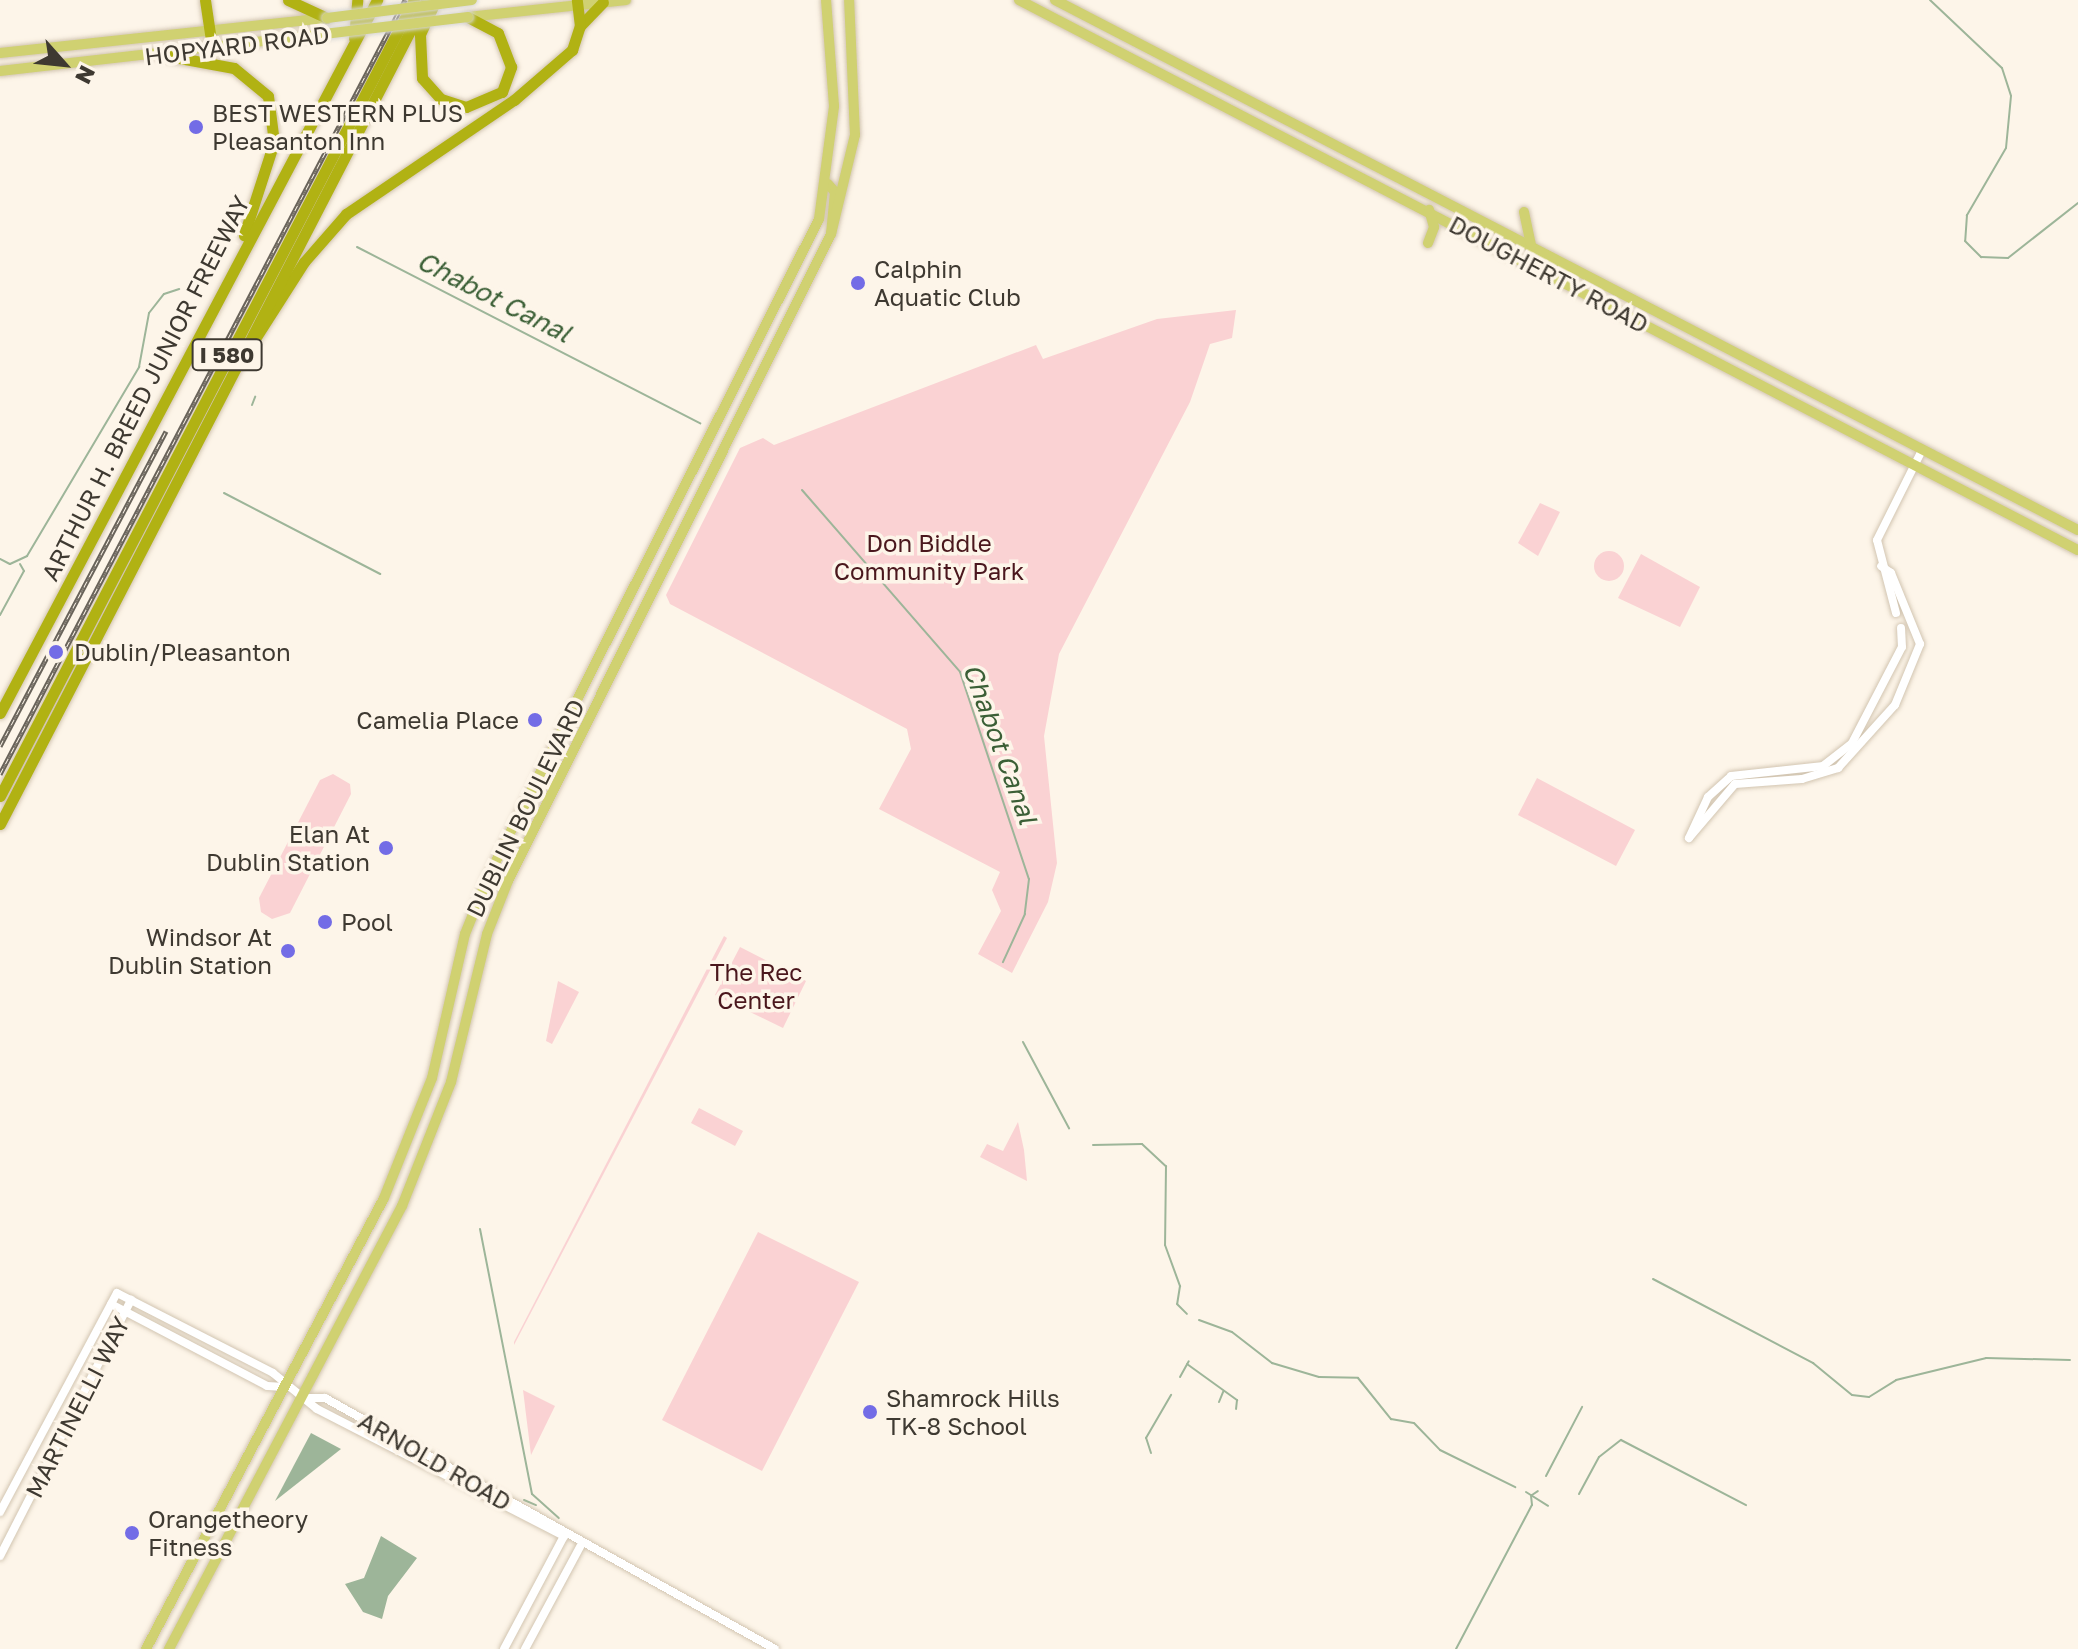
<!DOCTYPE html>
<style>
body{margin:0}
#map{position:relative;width:2078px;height:1649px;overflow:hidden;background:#fdf5e9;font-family:"Golos Text",sans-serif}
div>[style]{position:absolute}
.green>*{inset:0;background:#fad2d3}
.round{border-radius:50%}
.water>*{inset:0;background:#9db599}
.stream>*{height:2px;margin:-1px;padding:0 1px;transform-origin:1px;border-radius:1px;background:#9db599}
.roads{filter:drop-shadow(0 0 2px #d2c5b1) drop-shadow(0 0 2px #d2c5b1)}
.minor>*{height:8px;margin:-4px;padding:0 4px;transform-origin:4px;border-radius:4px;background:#fff}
.major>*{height:10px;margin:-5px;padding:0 5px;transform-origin:5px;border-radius:5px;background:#d0d171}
.highway>*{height:11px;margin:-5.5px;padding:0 5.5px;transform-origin:5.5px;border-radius:5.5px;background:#b1b213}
.rail>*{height:5px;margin-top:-2.5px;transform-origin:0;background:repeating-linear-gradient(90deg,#fdf5e9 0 6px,#69635a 0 12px);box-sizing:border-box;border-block:2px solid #69635a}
.bridges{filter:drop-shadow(0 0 2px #d8d7d6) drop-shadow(0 0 2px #d8d7d6)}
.major-bridge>*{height:10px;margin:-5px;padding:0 5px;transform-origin:5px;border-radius:5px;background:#d0d171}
.dots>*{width:22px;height:22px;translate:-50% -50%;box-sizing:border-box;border:4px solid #fdf5e9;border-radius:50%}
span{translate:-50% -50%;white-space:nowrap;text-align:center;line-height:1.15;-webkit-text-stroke:7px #fdf5e9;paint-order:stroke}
.shield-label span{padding:2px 6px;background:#fdf5e9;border:2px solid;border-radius:6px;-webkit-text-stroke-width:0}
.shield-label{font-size:22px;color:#3e3931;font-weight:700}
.street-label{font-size:24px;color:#3e3931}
.poi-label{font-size:24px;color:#3e3931}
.left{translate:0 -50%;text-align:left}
.right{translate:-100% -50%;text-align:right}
.park-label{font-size:24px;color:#4a171d}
.water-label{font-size:26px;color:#3b5f36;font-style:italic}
.north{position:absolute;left:24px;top:24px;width:80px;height:80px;-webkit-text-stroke:6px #fdf5e9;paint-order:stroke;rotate:117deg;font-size:22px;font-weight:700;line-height:32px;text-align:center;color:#3e3931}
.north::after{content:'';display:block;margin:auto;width:28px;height:36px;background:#3e3931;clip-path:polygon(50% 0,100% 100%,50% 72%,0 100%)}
</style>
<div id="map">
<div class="green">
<i style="clip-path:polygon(1236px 310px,1232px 338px,1210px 344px,1190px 402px,1059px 654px,1044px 736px,1057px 863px,1048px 902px,1012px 973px,978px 954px,1001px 911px,992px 890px,1000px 872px,879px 809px,911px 749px,907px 729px,670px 604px,666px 595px,740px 448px,763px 438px,774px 445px,1036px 345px,1043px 359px,1157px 319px)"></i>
<i style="clip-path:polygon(1540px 503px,1560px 512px,1538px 556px,1518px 543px)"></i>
<i class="round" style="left:1594px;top:551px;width:30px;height:30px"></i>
<i style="clip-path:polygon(1641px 554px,1700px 587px,1680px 627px,1618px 598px)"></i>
<i style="clip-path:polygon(333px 774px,350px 784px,351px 794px,290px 913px,272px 919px,261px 912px,259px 898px,320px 780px)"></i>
<i style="clip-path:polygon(1537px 778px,1635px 830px,1616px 866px,1518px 815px)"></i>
<i style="clip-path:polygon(724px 936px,727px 938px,514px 1345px,514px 1342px)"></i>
<i style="clip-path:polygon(740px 947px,806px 981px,783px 1028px,715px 995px)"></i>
<i style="clip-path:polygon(558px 981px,579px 992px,552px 1044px,546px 1041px)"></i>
<i style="clip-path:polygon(699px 1108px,743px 1131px,735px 1146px,691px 1123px)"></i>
<i style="clip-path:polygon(1018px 1122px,1024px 1150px,1027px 1181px,980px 1157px,987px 1144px,1003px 1151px)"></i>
<i style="clip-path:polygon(758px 1232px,859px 1282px,762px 1471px,662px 1420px)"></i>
<i style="clip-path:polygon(523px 1390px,555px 1406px,531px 1455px)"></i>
</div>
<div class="water">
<i style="clip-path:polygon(311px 1433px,341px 1449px,275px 1501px)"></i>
<i style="clip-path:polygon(381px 1536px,417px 1558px,388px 1596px,382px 1619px,363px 1612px,345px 1584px,364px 1578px)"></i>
</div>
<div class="stream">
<i style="left:1930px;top:0;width:99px;rotate:43.4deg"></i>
<i style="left:2002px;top:68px;width:29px;rotate:72deg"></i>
<i style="left:2011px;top:96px;width:52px;rotate:95.5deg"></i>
<i style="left:2006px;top:148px;width:78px;rotate:120.2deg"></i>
<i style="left:1967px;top:215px;width:26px;rotate:94deg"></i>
<i style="left:1965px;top:241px;width:23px;rotate:45deg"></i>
<i style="left:1981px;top:257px;width:27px;rotate:2deg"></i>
<i style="left:2008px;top:258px;width:89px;rotate:-38.2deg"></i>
<i style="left:357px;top:247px;width:386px;rotate:27.2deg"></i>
<i style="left:252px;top:405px;width:9px;rotate:-69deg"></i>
<i style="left:802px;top:490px;width:241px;rotate:49deg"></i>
<i style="left:960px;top:672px;width:218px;rotate:71.6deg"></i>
<i style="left:1029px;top:879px;width:35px;rotate:97deg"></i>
<i style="left:1025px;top:914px;width:53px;rotate:114.6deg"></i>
<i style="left:224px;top:493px;width:176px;rotate:27.4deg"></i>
<i style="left:0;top:559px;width:11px;rotate:27deg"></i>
<i style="left:10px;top:564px;width:19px;rotate:-25deg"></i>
<i style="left:27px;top:556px;width:220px;rotate:-59.3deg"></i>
<i style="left:139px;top:367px;width:55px;rotate:-79.5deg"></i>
<i style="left:149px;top:313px;width:24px;rotate:-52deg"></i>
<i style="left:164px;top:294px;width:16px;rotate:-18deg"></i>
<i style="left:0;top:615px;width:50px;rotate:-61.4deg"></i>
<i style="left:24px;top:571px;width:8px;rotate:-120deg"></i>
<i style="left:1023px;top:1042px;width:98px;rotate:61.9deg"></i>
<i style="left:1093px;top:1145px;width:49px;rotate:-1.2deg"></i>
<i style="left:1142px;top:1144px;width:33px;rotate:43deg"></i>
<i style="left:1166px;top:1166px;width:79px;rotate:90.7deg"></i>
<i style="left:1165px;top:1245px;width:44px;rotate:69.9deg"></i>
<i style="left:1180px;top:1286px;width:18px;rotate:99deg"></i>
<i style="left:1177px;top:1304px;width:14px;rotate:45deg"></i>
<i style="left:480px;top:1229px;width:270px;rotate:78.9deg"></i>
<i style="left:532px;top:1494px;width:36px;rotate:42deg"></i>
<i style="left:1653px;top:1279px;width:181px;rotate:27.7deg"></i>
<i style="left:1813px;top:1363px;width:50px;rotate:39.4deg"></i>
<i style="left:1852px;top:1395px;width:17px;rotate:7deg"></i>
<i style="left:1869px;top:1397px;width:32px;rotate:-32deg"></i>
<i style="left:1896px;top:1380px;width:93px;rotate:-13.7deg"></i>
<i style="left:1986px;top:1358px;width:84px;rotate:1.4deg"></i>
<i style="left:1199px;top:1320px;width:35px;rotate:20deg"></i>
<i style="left:1232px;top:1332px;width:51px;rotate:37.8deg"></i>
<i style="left:1272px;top:1363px;width:49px;rotate:16.6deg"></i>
<i style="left:1319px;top:1377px;width:39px;rotate:1deg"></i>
<i style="left:1358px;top:1378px;width:53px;rotate:51.2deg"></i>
<i style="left:1391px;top:1419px;width:23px;rotate:10deg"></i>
<i style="left:1414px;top:1423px;width:37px;rotate:46deg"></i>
<i style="left:1440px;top:1450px;width:84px;rotate:26.3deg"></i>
<i style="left:1187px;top:1364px;width:62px;rotate:35.8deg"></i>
<i style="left:1237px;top:1400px;width:9px;rotate:96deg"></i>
<i style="left:1180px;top:1377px;width:18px;rotate:-61deg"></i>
<i style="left:1219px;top:1402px;width:11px;rotate:-68deg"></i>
<i style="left:1151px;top:1453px;width:16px;rotate:-108deg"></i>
<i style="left:1146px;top:1438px;width:50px;rotate:-59.8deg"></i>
<i style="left:1546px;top:1476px;width:78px;rotate:-62.4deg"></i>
<i style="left:1526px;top:1492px;width:26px;rotate:32deg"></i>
<i style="left:1579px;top:1494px;width:42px;rotate:-61.6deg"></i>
<i style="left:1599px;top:1457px;width:28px;rotate:-38deg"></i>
<i style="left:1621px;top:1440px;width:141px;rotate:27.5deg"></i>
<i style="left:1532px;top:1495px;width:7px;rotate:-34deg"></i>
<i style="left:524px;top:1500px;width:13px;rotate:23deg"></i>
<i style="left:1456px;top:1649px;width:163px;rotate:-62.2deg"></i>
<i style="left:1532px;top:1505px;width:10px;rotate:-96deg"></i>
</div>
<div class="roads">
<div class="minor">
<i style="left:1896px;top:613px;width:75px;rotate:-104.6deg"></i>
<i style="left:1877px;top:540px;width:101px;rotate:-63.4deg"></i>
<i style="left:1689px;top:838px;width:71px;rotate:-49.6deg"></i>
<i style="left:1735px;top:784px;width:67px;rotate:-4.3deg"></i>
<i style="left:1802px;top:779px;width:38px;rotate:-17deg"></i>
<i style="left:1838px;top:768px;width:85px;rotate:-47.9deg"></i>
<i style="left:1895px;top:705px;width:66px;rotate:-67.7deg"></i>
<i style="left:1920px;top:644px;width:77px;rotate:-112.2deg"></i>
<i style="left:1891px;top:573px;width:12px;rotate:-145deg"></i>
<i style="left:1689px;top:838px;width:45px;rotate:-65.1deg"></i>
<i style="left:1708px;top:797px;width:31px;rotate:-42deg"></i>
<i style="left:1731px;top:776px;width:93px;rotate:-6.2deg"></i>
<i style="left:1823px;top:766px;width:37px;rotate:-38deg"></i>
<i style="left:1852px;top:743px;width:108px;rotate:-62.5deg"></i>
<i style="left:1902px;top:647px;width:19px;rotate:-93deg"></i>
<i style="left:111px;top:1304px;width:176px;rotate:27.7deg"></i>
<i style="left:267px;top:1386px;width:18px;rotate:3deg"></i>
<i style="left:304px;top:1398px;width:21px"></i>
<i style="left:325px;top:1398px;width:515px;rotate:29.15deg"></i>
<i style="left:0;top:1512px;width:248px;rotate:-61.9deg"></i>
<i style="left:117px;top:1293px;width:175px;rotate:27.1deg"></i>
<i style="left:273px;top:1373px;width:57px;rotate:39.3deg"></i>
<i style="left:317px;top:1409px;width:278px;rotate:27.2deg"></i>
<i style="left:0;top:1556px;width:288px;rotate:-62.9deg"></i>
<i style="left:504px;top:1649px;width:128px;rotate:-62deg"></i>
<i style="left:525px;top:1649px;width:118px;rotate:-61.7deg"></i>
</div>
<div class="major">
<i style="left:1019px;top:0;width:1193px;rotate:27.45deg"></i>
<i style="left:1055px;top:0;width:1152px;rotate:27.39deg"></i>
<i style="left:468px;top:17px;width:159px;rotate:-6.1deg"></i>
<i style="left:0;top:53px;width:329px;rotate:-6.1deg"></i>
<i style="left:0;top:71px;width:326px;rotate:-6.5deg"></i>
<i style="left:828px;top:184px;width:11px;rotate:49deg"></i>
<i style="left:835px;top:192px;width:42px;rotate:95.4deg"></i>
<i style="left:1524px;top:212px;width:35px;rotate:78deg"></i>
<i style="left:1428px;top:243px;width:17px;rotate:-69deg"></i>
<i style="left:1434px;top:227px;width:18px;rotate:-106deg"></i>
<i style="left:146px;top:1649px;width:510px;rotate:-62.18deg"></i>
<i style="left:384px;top:1198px;width:129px;rotate:-68.2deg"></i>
<i style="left:432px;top:1078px;width:148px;rotate:-77.1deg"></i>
<i style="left:465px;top:934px;width:64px;rotate:-67.9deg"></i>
<i style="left:489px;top:875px;width:734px;rotate:-63.3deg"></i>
<i style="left:819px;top:219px;width:114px;rotate:-82.4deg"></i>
<i style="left:834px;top:106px;width:106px;rotate:-94.3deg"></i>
<i style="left:169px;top:1649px;width:501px;rotate:-62.26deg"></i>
<i style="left:402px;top:1206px;width:133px;rotate:-68.4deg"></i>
<i style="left:451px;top:1082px;width:152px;rotate:-76.3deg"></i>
<i style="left:487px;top:934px;width:57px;rotate:-68.4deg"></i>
<i style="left:508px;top:881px;width:723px;rotate:-63.47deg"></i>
<i style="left:831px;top:234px;width:102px;rotate:-76.4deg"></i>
<i style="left:855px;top:135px;width:135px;rotate:-92.5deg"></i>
</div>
<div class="highway">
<i style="left:205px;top:0;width:48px;rotate:81.5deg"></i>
<i style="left:288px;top:0;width:43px;rotate:24.8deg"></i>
<i style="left:436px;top:0;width:38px;rotate:115deg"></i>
<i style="left:420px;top:35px;width:43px;rotate:87.3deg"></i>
<i style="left:422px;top:78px;width:28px;rotate:48deg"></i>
<i style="left:441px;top:99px;width:26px;rotate:18deg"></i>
<i style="left:466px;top:107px;width:39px;rotate:-23deg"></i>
<i style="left:502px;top:92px;width:27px;rotate:-70deg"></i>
<i style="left:511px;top:67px;width:36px;rotate:-111deg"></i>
<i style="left:498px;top:33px;width:34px;rotate:-152deg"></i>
<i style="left:580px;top:26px;width:33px;rotate:-46deg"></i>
<i style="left:354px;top:38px;width:38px;rotate:-85deg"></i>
<i style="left:163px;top:55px;width:72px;rotate:10.4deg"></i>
<i style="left:234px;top:68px;width:44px;rotate:39.5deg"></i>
<i style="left:268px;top:96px;width:46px;rotate:82.6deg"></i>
<i style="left:274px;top:142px;width:98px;rotate:107.9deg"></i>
<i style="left:249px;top:348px;width:102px;rotate:-57.4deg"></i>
<i style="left:304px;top:262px;width:64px;rotate:-48.8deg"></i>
<i style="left:346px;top:214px;width:203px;rotate:-34.2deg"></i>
<i style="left:514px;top:100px;width:77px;rotate:-40.8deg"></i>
<i style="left:572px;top:50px;width:25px;rotate:-72deg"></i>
<i style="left:580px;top:26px;width:26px;rotate:-97deg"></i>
<i style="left:0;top:713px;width:807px;rotate:-62.13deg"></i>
<i style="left:0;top:796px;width:897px;rotate:-62.52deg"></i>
<i style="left:0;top:824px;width:928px;rotate:-62.66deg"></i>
</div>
</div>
<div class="rail">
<i style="left:0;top:746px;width:356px;rotate:-62.2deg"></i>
<i style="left:0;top:774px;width:874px;rotate:-62.38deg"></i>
</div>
<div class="bridges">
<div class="major-bridge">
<i style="left:327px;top:18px;width:146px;rotate:-7.1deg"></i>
<i style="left:324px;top:34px;width:145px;rotate:-6.7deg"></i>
</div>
</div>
<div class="dots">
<i style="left:196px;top:127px;background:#736ce6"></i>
<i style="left:858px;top:283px;background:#736ce6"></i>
<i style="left:56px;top:652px;background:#736ce6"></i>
<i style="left:535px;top:720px;background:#736ce6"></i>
<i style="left:386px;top:848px;background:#736ce6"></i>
<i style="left:325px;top:922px;background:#736ce6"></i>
<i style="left:288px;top:951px;background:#736ce6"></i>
<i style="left:870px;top:1412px;background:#736ce6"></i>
<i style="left:132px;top:1533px;background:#736ce6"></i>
</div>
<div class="shield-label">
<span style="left:227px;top:355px">I 580</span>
</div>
<div class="street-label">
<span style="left:237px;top:45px;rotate:-7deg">HOPYARD ROAD</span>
<span style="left:1549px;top:274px;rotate:28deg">DOUGHERTY ROAD</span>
<span style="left:145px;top:388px;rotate:-63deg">ARTHUR H. BREED JUNIOR FREEWAY</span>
<span style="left:525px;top:808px;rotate:-64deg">DUBLIN BOULEVARD</span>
<span style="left:77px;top:1407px;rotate:-63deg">MARTINELLI WAY</span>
<span style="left:435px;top:1461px;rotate:30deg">ARNOLD ROAD</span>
</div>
<div class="poi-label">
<span class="left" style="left:212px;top:127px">BEST WESTERN PLUS<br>Pleasanton Inn</span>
<span class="left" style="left:874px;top:283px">Calphin<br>Aquatic Club</span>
<span class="left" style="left:74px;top:652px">Dublin/Pleasanton</span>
<span class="right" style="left:519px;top:720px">Camelia Place</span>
<span class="right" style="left:370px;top:848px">Elan At<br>Dublin Station</span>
<span class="left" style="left:341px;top:922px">Pool</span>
<span class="right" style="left:272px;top:951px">Windsor At<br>Dublin Station</span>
<span class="left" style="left:886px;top:1412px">Shamrock Hills<br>TK-8 School</span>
<span class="left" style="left:148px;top:1533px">Orangetheory<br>Fitness</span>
</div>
<div class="park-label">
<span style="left:929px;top:557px">Don Biddle<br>Community Park</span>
<span style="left:756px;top:986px">The Rec<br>Center</span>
</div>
<div class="water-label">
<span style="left:494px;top:297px;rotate:27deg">Chabot Canal</span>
<span style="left:1000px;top:744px;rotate:70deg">Chabot Canal</span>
</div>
<div class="north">N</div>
</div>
